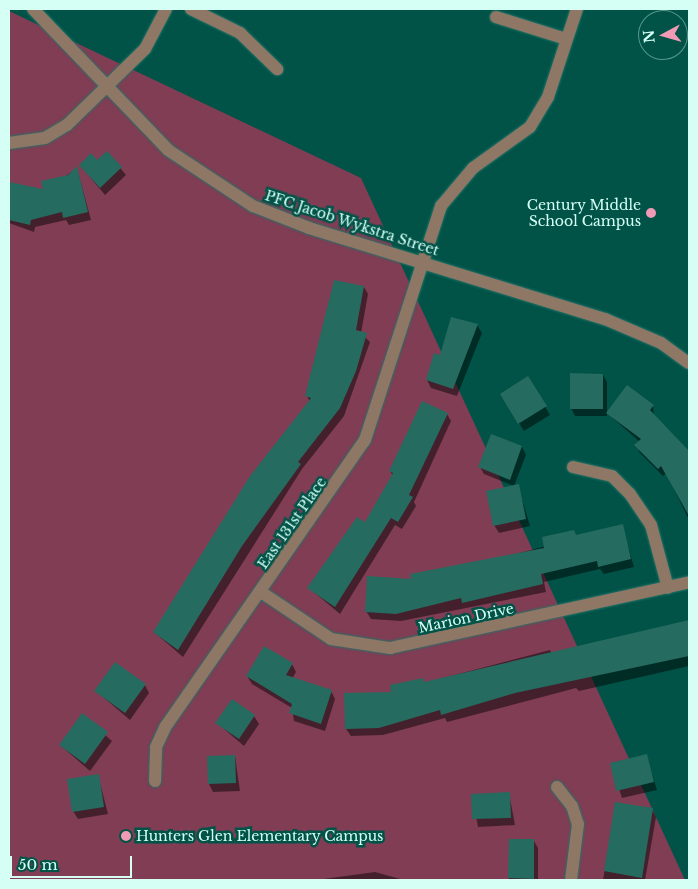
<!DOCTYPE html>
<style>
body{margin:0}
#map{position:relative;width:698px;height:889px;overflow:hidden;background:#015348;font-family:"Libre Baskerville",serif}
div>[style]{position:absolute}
.green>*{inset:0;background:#803d54}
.shadow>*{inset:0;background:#0007}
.building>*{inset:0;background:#266b5f}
.roads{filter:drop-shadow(0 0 1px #277267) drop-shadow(0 0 1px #277267)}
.minor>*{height:12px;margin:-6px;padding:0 6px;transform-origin:6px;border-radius:6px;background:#8f7765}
.tertiary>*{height:12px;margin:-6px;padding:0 6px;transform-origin:6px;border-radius:6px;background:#8f7765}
.dots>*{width:14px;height:14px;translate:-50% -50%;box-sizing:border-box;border:2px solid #015348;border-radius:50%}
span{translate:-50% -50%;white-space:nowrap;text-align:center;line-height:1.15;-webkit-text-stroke:5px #015348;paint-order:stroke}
.poi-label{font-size:14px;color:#d5fff5}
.right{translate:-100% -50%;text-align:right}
.left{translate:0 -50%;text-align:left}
.street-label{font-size:14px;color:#d5fff5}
.frame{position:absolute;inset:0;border:10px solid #d5fff5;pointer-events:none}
.north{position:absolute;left:638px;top:10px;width:50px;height:50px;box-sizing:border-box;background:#015348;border:1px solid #56988d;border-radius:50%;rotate:264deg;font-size:14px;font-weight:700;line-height:20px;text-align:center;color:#d5fff5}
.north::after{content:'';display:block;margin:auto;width:18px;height:22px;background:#f09ab5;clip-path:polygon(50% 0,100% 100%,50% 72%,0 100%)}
.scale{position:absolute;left:10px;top:856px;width:122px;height:22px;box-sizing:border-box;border:2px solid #d5fff5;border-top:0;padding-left:6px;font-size:15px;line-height:18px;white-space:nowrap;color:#d5fff5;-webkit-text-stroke:4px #015348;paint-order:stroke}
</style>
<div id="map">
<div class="green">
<i style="clip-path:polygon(9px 11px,361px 178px,685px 880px,9px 880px)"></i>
</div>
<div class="shadow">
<i style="clip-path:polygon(107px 152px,126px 175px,105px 195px,80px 165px,97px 162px)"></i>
<i style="clip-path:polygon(77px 168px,91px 220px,69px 225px,66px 220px,35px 227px,34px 232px,9px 223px,9px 183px,45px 191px)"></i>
<i style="clip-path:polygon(364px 287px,368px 294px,361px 333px,370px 342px,344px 416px,302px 469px,183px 657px,154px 632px,310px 402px,307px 396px)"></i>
<i style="clip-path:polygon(477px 325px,482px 333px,457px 396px,431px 388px,427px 380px,441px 357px)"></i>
<i style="clip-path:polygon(603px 375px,607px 382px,607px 416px,575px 416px,571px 408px)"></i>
<i style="clip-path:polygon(528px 378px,550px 415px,524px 431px,501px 395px)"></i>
<i style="clip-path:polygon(653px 406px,654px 417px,689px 453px,689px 520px,666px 473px,663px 476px,640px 453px,636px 445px,640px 442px,607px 413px)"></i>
<i style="clip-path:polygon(447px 414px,451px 421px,414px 502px,416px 506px,402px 529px,395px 525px,340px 614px,309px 588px,365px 523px,393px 476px,390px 471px)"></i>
<i style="clip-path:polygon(492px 436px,522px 447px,526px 455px,514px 486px,484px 474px,480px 467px)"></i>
<i style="clip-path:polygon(518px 486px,530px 526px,499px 533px,494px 525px)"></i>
<i style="clip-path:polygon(622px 526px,634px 567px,604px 574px,600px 569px,544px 582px,546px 592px,401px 621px,371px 619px,366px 611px,413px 581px)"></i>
<i style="clip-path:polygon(689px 622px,689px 666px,579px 691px,576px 688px,447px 722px,445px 718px,383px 735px,351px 736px,346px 729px,393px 693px,424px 683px,550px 650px,552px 654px)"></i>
<i style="clip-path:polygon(292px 664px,296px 672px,292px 679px,331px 691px,335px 699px,325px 731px,294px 721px,292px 708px,252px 684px,247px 676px)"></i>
<i style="clip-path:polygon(145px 685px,149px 693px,130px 720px,96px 691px)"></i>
<i style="clip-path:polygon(82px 715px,112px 741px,90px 771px,60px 745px)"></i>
<i style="clip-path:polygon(254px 716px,259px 724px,244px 746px,217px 723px)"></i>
<i style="clip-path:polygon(646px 755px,657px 790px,622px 798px,611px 763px)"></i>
<i style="clip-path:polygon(235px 756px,240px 791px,213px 792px,209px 784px)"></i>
<i style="clip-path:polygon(98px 775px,108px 814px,78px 819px,73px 811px)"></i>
<i style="clip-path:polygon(509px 793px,515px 825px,478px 827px,472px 795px)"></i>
<i style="clip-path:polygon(616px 804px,652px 810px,656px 817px,645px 880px,603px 880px)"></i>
<i style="clip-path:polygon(510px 840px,534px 841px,538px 848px,538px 880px,509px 880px)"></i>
<i style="clip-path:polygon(375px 872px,404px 880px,316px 880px)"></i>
</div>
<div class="building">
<i style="clip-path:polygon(107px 151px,122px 167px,100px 188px,79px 165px,91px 153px,97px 160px)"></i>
<i style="clip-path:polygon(77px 166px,88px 212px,63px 218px,62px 212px,31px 220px,30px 225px,9px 220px,9px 182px,43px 189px,41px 181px,68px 175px)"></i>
<i style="clip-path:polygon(334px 280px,364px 286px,356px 330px,367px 333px,356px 371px,340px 408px,298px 462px,301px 464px,242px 546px,178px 650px,153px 632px,250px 476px,311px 398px,305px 396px)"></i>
<i style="clip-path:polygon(451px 317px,478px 324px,453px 389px,426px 380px,434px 353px,440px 355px)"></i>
<i style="clip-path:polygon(570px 373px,603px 374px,603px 409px,570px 409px)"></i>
<i style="clip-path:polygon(528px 376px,547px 406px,518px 424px,500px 394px)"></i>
<i style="clip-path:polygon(627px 385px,654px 405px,650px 410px,689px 451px,689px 516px,661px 466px,658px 469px,634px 445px,641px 439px,606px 413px)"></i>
<i style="clip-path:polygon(422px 401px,448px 413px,409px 495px,413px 497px,398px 522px,391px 518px,335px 607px,307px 588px,357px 517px,365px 522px,393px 473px,389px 471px)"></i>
<i style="clip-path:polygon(491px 434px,522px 446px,510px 480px,478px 467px)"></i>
<i style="clip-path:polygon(519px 484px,526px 519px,493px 526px,486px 491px)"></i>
<i style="clip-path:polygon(623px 524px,631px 559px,598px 567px,597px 561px,541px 574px,543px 584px,462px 603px,461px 598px,396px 614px,365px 612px,367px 576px,411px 579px,410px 574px,544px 548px,542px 537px,574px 530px,576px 535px)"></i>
<i style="clip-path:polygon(689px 620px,689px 656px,515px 693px,441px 715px,440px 710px,379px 728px,345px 729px,344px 693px,391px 692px,390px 685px,423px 678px,424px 682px)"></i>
<i style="clip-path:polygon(264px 646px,293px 663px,286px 675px,332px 690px,321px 724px,289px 713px,292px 704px,246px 676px)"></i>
<i style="clip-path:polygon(115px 662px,146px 684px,125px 713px,94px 691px)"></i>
<i style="clip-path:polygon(232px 699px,255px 715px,239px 739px,215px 723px)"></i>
<i style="clip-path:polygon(82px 713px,108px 732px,85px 764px,59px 745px)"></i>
<i style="clip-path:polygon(647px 754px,654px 782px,616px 791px,610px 763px)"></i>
<i style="clip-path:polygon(235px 755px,236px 783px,208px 784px,207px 756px)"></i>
<i style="clip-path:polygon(99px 774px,104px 807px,72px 812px,67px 779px)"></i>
<i style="clip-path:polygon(510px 792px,511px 818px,472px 819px,471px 794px)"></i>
<i style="clip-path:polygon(615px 802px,653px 808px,642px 878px,604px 871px)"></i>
<i style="clip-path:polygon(509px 839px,534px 839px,534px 879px,508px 878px)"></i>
</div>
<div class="roads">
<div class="minor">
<i style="left:191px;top:9px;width:55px;rotate:26.1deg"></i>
<i style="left:240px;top:33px;width:52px;rotate:44.2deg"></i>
<i style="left:496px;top:17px;width:73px;rotate:17.4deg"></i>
<i style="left:9px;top:143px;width:36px;rotate:-8deg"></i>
<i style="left:45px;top:138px;width:26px;rotate:-31deg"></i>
<i style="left:67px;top:125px;width:109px;rotate:-44.3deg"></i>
<i style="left:145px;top:49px;width:45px;rotate:-62.3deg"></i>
<i style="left:573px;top:467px;width:40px;rotate:13deg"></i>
<i style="left:612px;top:476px;width:25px;rotate:45deg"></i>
<i style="left:630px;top:494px;width:37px;rotate:56deg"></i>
<i style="left:651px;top:525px;width:65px;rotate:74.9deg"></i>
<i style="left:261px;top:592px;width:84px;rotate:33.9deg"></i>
<i style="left:331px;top:639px;width:60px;rotate:8.7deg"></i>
<i style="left:390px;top:648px;width:306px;rotate:-12.4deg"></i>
<i style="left:155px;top:781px;width:34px;rotate:-88deg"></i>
<i style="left:156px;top:747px;width:23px;rotate:-65deg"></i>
<i style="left:166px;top:726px;width:348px;rotate:-55.2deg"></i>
<i style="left:365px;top:440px;width:246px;rotate:-72deg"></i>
<i style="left:441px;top:206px;width:50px;rotate:-49.9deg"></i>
<i style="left:473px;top:168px;width:70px;rotate:-35.7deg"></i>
<i style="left:530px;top:127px;width:35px;rotate:-59deg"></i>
<i style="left:548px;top:97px;width:93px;rotate:-71.8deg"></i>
<i style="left:557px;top:787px;width:24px;rotate:52deg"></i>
<i style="left:572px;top:806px;width:19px;rotate:72deg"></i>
<i style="left:578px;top:824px;width:56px;rotate:97.1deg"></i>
</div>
<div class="tertiary">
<i style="left:33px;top:9px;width:195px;rotate:46.2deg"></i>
<i style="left:168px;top:150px;width:102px;rotate:33.4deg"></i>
<i style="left:253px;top:206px;width:60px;rotate:21.4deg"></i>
<i style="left:309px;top:228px;width:310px;rotate:17.1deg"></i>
<i style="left:605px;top:319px;width:61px;rotate:23.2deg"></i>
<i style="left:661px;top:343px;width:34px;rotate:36deg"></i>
</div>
</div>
<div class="dots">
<i style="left:651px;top:213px;background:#f09ab5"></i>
<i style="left:126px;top:836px;background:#f09ab5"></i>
</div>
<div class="poi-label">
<span class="right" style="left:641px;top:213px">Century Middle<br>School Campus</span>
<span class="left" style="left:136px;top:836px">Hunters Glen Elementary Campus</span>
</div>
<div class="street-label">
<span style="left:352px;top:223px;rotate:18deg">PFC Jacob Wykstra Street</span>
<span style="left:292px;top:523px;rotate:-55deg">East 131st Place</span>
<span style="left:466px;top:618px;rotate:-12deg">Marion Drive</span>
</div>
<div class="frame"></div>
<div class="north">N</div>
<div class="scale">50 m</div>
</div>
